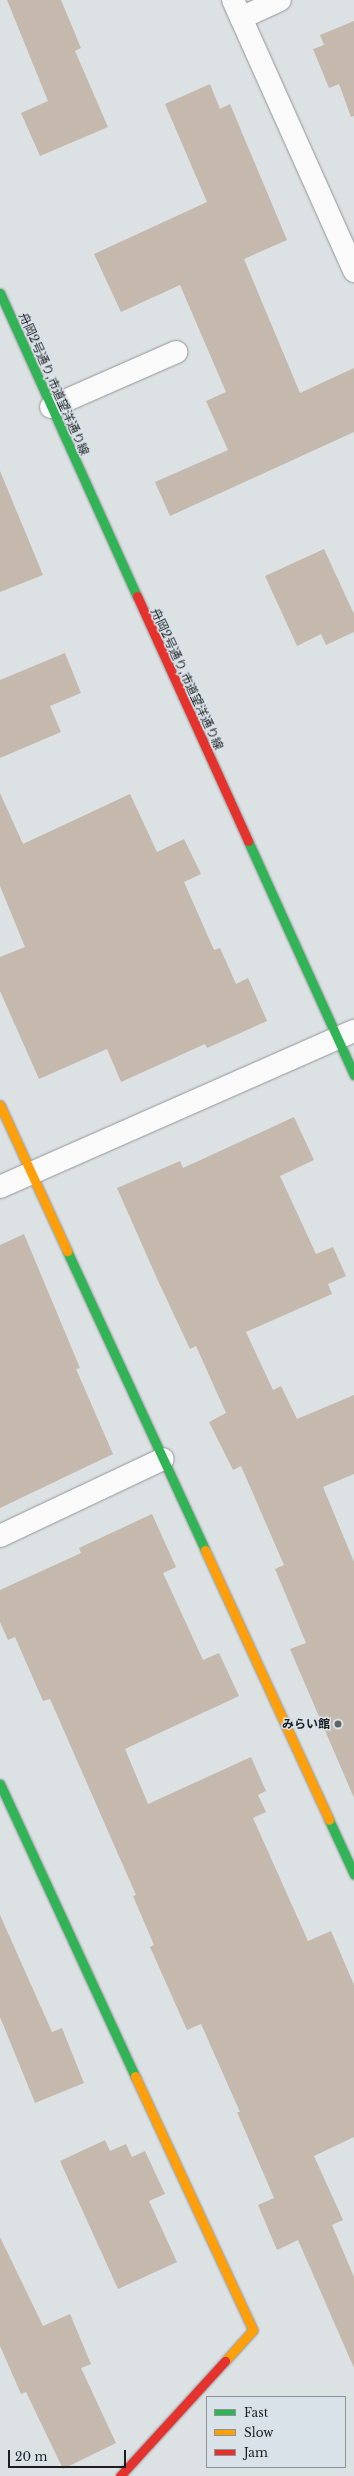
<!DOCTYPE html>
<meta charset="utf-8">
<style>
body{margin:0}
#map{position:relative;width:354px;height:2476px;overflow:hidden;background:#dce1e4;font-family:"Libre Baskerville","Noto Sans JP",serif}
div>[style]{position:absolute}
.building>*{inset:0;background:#c4b9ac}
.roads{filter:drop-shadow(0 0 1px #929698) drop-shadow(0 0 1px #929698)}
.lane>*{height:22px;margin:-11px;padding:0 11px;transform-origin:11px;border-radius:11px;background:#fafafb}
.street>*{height:22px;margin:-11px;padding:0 11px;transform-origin:11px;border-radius:11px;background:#fafafb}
.fast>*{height:9px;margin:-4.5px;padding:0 4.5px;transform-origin:4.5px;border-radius:4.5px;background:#30b455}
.slow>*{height:9px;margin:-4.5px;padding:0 4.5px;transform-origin:4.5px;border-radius:4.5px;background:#ff9f0a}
.jam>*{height:9px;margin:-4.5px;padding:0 4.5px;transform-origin:4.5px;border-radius:4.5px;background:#e5322d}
.dots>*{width:11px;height:11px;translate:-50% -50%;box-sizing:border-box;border:2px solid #d9e2e8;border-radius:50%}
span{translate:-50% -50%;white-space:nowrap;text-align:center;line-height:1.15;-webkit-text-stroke:3px #d9e2e8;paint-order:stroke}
.street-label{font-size:12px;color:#1c1f21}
.poi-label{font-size:12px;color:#1c1f21;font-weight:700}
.right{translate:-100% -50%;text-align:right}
.legend{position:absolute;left:206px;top:2396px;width:140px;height:72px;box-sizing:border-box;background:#d9e2e8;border:1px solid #8d9498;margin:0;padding:5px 7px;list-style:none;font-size:12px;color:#1c1f21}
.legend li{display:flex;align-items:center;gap:8px;height:20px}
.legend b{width:20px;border:1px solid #8d9498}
.scale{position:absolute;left:8px;top:2450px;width:118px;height:18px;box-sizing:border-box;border:2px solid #1c1f21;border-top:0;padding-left:5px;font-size:12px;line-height:14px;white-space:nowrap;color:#1c1f21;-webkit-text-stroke:3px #d9e2e8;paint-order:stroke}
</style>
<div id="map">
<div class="building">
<i style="clip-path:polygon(7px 0,61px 0,81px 48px,75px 51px,108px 127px,40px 156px,21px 113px,48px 101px)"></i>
<i style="clip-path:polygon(354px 21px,354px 116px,351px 117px,339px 84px,329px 88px,313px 49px,324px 45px,320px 35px)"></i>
<i style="clip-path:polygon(210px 84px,220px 109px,230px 104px,287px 240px,244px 259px,300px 393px,354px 368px,354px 432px,170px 516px,155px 482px,228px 450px,206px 401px,226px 392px,180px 285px,121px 312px,94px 254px,207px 202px,165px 104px)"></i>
<i style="clip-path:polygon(0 471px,43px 575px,0 592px)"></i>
<i style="clip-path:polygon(324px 549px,354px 614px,354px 632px,326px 645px,321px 634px,297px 646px,265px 576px)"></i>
<i style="clip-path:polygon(65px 653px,81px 693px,50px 706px,61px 732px,0 758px,0 680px)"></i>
<i style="clip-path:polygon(0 793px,23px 844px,130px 794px,157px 852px,184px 839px,201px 874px,184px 882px,214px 950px,220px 948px,236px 984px,248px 978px,267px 1021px,207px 1048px,205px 1044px,121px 1082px,107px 1049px,39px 1079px,0 991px,0 957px,25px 947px,0 886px)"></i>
<i style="clip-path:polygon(294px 1117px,314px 1160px,280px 1176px,316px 1254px,333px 1247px,346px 1276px,328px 1284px,332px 1294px,246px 1332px,273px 1390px,281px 1386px,297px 1419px,354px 1395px,354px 1474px,323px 1487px,354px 1562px,354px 1798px,290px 1649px,306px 1643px,275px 1569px,284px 1565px,241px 1466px,233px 1470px,209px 1422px,226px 1413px,196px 1346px,190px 1349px,159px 1283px,117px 1188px,180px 1161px,183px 1168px)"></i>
<i style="clip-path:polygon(24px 1234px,80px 1368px,76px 1369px,113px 1454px,0 1508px,0 1245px)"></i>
<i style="clip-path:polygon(152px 1514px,176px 1567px,163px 1573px,203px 1660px,219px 1653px,239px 1696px,125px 1749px,148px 1804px,251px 1757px,266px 1791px,258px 1795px,266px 1812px,253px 1818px,308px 1941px,331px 1931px,354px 1985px,354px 2137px,314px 2156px,343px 2220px,332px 2225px,354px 2277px,354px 2368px,298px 2240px,277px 2250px,258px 2205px,274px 2198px,237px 2112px,240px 2112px,201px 2024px,187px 2030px,150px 1947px,154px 1945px,133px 1896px,136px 1895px,50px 1699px,43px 1701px,15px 1637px,8px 1640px,0 1622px,0 1590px,81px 1553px,79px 1548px)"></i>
<i style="clip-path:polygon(0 1915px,52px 2032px,62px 2028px,84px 2083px,35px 2103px,0 2017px)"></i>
<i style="clip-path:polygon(105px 2140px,110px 2151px,126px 2144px,132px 2157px,145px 2151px,165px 2194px,149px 2201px,177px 2262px,118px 2289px,60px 2161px)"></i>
<i style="clip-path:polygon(0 2237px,43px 2326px,70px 2314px,91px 2364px,81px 2368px,116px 2443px,63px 2469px,26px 2392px,21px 2394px,0 2346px)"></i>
</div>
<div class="roads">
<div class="lane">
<i style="left:51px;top:407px;width:137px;rotate:-23.7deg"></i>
</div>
<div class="street">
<i style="left:233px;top:0;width:297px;rotate:65.9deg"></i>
<i style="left:241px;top:18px;width:43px;rotate:-24.8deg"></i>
<i style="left:0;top:1187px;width:387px;rotate:-23.8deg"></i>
<i style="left:0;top:1536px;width:180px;rotate:-25.3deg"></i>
</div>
<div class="fast">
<i style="left:0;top:293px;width:333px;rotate:65.7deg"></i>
<i style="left:248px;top:841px;width:257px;rotate:65.6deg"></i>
<i style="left:67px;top:1251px;width:329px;rotate:65.2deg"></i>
<i style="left:0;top:1784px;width:322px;rotate:65.2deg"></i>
<i style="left:329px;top:1820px;width:60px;rotate:65.2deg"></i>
</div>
<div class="slow">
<i style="left:0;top:1105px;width:161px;rotate:65.3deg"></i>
<i style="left:205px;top:1550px;width:297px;rotate:65.3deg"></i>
<i style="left:135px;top:2076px;width:280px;rotate:65.1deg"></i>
<i style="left:253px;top:2330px;width:42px;rotate:132.1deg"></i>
</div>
<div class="jam">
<i style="left:137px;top:596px;width:269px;rotate:65.6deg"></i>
<i style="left:120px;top:2476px;width:156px;rotate:-47.6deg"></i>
</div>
</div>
<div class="dots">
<i style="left:338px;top:1724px;background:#5f6365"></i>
</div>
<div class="street-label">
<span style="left:54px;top:384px;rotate:66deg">舟岡2号通り,市道望洋通り線</span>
<span style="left:187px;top:679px;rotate:65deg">舟岡2号通り,市道望洋通り線</span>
</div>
<div class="poi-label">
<span class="right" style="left:330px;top:1724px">みらい館</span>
</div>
<ul class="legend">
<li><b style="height:5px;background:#30b455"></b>Fast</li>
<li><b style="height:5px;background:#ff9f0a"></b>Slow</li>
<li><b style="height:5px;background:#e5322d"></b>Jam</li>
</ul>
<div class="scale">20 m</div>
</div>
